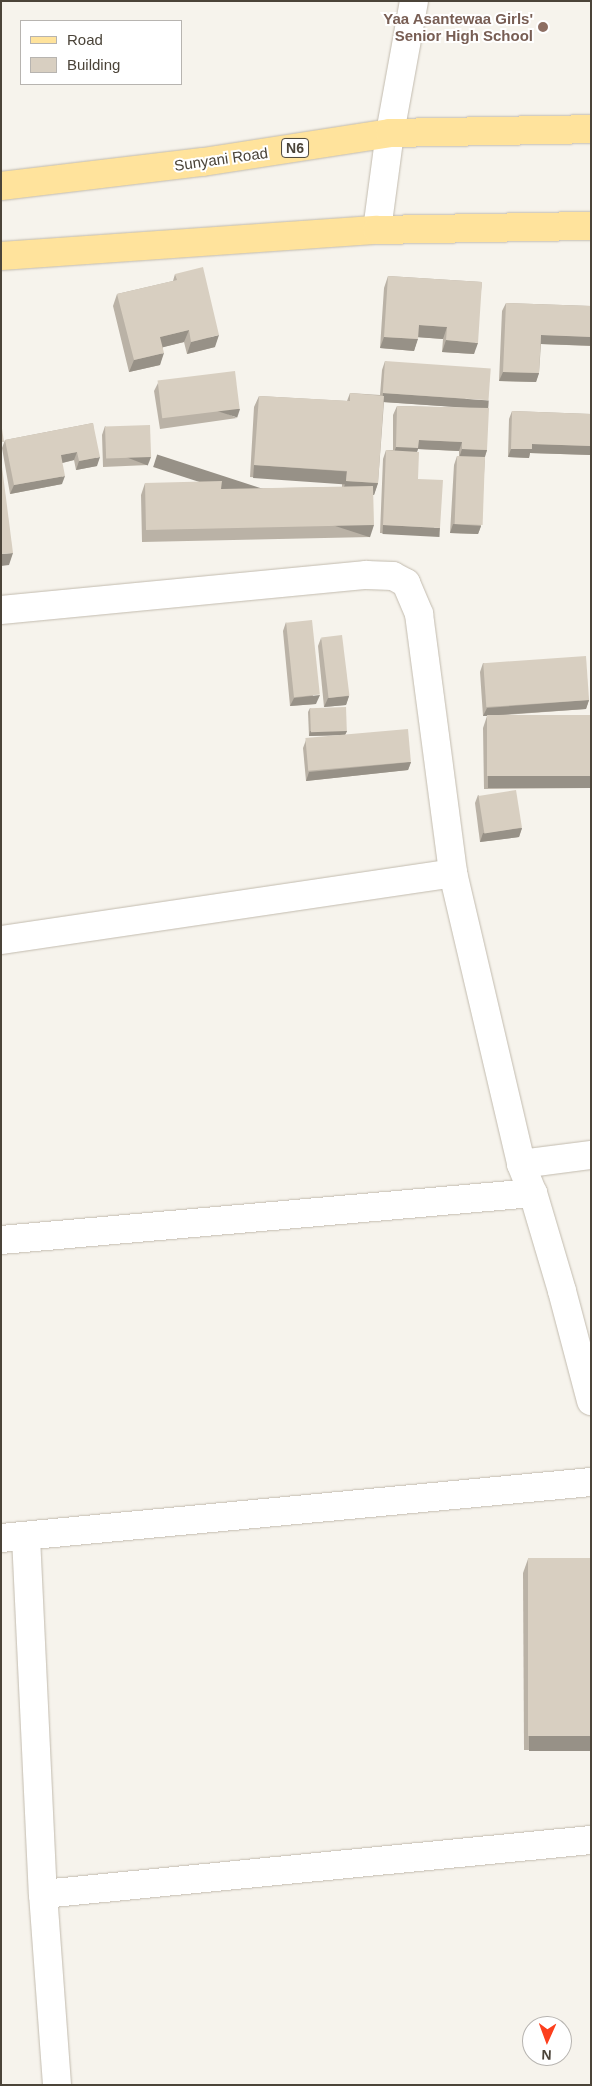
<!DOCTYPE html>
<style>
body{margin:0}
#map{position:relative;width:592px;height:2086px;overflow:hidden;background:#f6f3ec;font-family:Arial,sans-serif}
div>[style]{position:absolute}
.roads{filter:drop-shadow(0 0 1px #c2bbae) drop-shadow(0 0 1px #c2bbae)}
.street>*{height:28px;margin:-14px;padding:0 14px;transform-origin:14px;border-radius:14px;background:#fff}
.primary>*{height:28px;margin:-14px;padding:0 14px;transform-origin:14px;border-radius:14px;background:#ffe39c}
.wall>*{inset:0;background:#bab2a6}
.shaded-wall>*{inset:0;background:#979187;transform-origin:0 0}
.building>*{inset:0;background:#d8cfc1;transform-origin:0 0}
.dots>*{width:14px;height:14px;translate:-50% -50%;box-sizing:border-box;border:2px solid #fff;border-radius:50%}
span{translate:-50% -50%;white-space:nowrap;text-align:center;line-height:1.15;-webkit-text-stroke:4px #fff;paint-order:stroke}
.shield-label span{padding:1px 4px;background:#fff;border:1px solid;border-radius:4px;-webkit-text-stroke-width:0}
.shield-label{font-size:14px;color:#4b4439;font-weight:700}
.education-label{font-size:15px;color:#785e54;font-weight:700}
.right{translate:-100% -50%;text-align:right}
.street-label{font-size:15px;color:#4b4439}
.frame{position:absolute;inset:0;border:2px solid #4b4439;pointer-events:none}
.legend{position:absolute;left:20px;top:20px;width:162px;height:65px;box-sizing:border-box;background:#fff;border:1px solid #b7b4b0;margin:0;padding:6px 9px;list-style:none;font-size:15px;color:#4b4439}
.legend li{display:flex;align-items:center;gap:10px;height:25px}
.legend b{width:25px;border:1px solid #b7b4b0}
.north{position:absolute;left:522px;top:2016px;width:50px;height:50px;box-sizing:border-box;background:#fff;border:1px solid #b7b4b0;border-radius:50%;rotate:182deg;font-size:14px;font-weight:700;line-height:20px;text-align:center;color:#4b4439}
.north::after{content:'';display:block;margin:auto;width:18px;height:22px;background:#fc3f1d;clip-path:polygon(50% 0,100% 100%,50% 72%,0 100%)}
</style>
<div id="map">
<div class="roads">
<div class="street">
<i style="left:377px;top:230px;width:98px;rotate:-82.4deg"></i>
<i style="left:390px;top:133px;width:134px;rotate:-79.7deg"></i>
<i style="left:1px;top:610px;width:367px;rotate:-5.5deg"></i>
<i style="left:366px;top:575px;width:27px;rotate:2deg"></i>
<i style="left:393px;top:576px;width:15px;rotate:28deg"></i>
<i style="left:406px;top:583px;width:34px;rotate:67deg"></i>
<i style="left:419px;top:614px;width:261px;rotate:82.5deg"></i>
<i style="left:453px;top:873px;width:299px;rotate:76.8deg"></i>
<i style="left:521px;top:1164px;width:31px;rotate:68deg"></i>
<i style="left:533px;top:1193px;width:102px;rotate:73.5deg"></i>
<i style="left:562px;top:1291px;width:114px;rotate:75.2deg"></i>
<i style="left:1px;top:940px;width:457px;rotate:-8.4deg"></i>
<i style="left:521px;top:1164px;width:71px;rotate:-7.3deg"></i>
<i style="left:1px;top:1240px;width:534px;rotate:-5.05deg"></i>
<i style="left:26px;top:1537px;width:357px;rotate:87.3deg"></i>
<i style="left:43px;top:1894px;width:192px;rotate:85.8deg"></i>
<i style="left:1px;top:1538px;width:593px;rotate:-5.42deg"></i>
<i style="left:43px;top:1894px;width:551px;rotate:-5.63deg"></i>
</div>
<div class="primary">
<i style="left:1px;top:186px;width:203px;rotate:-6.8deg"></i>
<i style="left:203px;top:162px;width:189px;rotate:-8.8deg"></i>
<i style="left:390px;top:133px;width:201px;rotate:-1.1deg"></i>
<i style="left:1px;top:256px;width:377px;rotate:-4deg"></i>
<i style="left:377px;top:230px;width:214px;rotate:-1.1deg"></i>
</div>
</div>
<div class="wall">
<i style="clip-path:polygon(175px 274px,215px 347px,187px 354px,184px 342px,163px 347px,160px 365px,129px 372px,113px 306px,117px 294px,173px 281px)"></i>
<i style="clip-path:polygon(388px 276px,482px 282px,474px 354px,442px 352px,443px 339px,418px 337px,414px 351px,380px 348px,384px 288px)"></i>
<i style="clip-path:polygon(506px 303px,591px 306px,591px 346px,541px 344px,539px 373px,536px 382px,499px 381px,502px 311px)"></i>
<i style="clip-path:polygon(385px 361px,486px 408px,487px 450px,485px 457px,481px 526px,478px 534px,450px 533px,454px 465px,457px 456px,459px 456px,459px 451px,418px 449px,417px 452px,418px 479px,437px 536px,380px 533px,383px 459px,386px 450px,393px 450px,393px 415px,397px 406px,471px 408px,384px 402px,378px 483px,374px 495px,373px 495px,370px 537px,142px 542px,141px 495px,145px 483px,221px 489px,342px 487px,342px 483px,250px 477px,254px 407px,259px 396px,347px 401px,350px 393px,380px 395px,382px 370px)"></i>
<i style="clip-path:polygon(158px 383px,237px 418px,160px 429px,154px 391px)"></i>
<i style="clip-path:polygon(512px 411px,591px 414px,591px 455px,530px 453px,529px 458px,508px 457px,509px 419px)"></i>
<i style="clip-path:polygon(93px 423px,97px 466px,76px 470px,74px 460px,62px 463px,62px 484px,10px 494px,2px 448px,5px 440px)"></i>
<i style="clip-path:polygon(105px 426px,148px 465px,103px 467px,102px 435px)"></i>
<i style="clip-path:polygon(286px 622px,316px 704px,290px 706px,283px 631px)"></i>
<i style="clip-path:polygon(321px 638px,349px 696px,346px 705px,324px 707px,318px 646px)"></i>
<i style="clip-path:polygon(483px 663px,589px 700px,586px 709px,490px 716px,591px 715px,591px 788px,484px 789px,483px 728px,487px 716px,483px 716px,480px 672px)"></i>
<i style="clip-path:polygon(310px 708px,347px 731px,345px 735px,309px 736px,308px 712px)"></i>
<i style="clip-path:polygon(306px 740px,411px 762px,408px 770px,306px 781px,303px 748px)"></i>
<i style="clip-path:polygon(478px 795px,522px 828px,519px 837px,480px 842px,475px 803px)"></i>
<i style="clip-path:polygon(528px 1559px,591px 1750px,524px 1750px,523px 1573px)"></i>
</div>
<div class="shaded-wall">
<i style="clip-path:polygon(419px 325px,447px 327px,443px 339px,415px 337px)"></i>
<i style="clip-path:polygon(189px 330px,184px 342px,156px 349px,160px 337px)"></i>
<i style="clip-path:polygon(219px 335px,215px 347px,187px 354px,191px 342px)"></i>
<i style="left:541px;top:335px;width:50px;height:9px;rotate:2deg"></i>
<i style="clip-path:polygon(384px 337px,418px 339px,414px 351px,380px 348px)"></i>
<i style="clip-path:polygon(446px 340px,478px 343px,474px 354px,442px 352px)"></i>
<i style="clip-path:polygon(164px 353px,160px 365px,129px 372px,134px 360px)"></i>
<i style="clip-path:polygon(503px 372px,539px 373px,536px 382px,499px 381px)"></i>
<i style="left:383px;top:393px;width:106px;height:9px;rotate:4deg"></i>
<i style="left:240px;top:409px;width:9px;height:78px;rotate:108deg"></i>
<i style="clip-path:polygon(419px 440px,462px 442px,459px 451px,418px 449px,415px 457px,393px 456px,396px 447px)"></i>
<i style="clip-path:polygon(532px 444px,591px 446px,591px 455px,530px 453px,529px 458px,508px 457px,511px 449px)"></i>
<i style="clip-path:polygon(462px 449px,487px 450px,484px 459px,459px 458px)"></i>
<i style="clip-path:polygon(77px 452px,74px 460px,58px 464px,61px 455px)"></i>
<i style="clip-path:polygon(100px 457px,97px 466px,76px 470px,79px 461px)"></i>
<i style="left:151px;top:457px;width:9px;height:45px;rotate:111deg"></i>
<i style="left:254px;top:465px;width:93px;height:13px;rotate:4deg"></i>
<i style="clip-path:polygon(65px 476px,62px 484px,10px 494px,14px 485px)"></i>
<i style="clip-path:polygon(346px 481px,378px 483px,374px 495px,342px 493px)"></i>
<i style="clip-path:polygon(453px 524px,481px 526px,478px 534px,450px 533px)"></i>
<i style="left:374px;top:525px;width:13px;height:228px;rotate:108deg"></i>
<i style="left:383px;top:525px;width:57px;height:9px;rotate:3deg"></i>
<i style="clip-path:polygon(13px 553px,9px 565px,1px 566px,1px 554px)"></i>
<i style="clip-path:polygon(320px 695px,316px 704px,290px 706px,294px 698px)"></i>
<i style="clip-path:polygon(349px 696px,346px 705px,324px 707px,328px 698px)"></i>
<i style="clip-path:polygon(589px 700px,586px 709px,483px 716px,487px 708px)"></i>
<i style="clip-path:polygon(310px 731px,347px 731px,345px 735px,309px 736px)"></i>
<i style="clip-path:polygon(411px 762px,408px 770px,306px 781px,309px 772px)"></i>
<i style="left:591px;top:776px;width:12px;height:103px;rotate:90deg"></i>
<i style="clip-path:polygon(522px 828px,519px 837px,480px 842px,483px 833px)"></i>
<i style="left:529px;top:1736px;width:62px;height:15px"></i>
</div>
<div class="building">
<i style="clip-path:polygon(203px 267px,219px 335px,191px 342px,189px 330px,160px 337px,164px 353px,134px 360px,117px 294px,177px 280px,175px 274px)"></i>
<i style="clip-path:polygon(388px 276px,482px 282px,478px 343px,446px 340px,447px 327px,419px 325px,418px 339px,384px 337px)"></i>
<i style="clip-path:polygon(506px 303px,591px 306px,591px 337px,541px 335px,539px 373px,503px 372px)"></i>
<i style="left:385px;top:361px;width:106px;height:32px;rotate:4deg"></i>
<i style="left:235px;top:371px;width:38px;height:78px;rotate:83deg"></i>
<i style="clip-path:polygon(350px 393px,384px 396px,378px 483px,346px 481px,347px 471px,254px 465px,259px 396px,350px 401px)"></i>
<i style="clip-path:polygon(397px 406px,489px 408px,487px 450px,462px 449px,462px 442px,419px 440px,418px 448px,396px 447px)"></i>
<i style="clip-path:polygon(512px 411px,591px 414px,591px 446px,532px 444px,532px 449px,511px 449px)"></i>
<i style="clip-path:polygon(1px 422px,4px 442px,1px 442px)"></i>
<i style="clip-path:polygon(93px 423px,100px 457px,79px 461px,77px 452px,61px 455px,65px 476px,14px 485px,5px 440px)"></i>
<i style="left:150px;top:425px;width:32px;height:45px;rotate:88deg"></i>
<i style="clip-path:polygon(386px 450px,419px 452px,418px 479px,443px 480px,440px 528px,383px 525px)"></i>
<i style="left:457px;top:456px;width:28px;height:68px;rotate:2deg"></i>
<i style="clip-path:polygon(1px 459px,13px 553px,1px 554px)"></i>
<i style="clip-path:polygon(222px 481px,221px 489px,373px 486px,374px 525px,146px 530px,145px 483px)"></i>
<i style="left:312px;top:620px;width:75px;height:26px;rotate:84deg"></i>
<i style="left:342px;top:635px;width:61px;height:21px;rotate:83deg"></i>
<i style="left:586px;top:656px;width:44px;height:103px;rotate:86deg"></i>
<i style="left:346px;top:707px;width:24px;height:36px;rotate:88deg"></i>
<i style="left:591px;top:715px;width:61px;height:104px;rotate:90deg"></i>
<i style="left:408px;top:729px;width:33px;height:103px;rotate:85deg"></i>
<i style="left:516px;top:790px;width:38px;height:38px;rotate:81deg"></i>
<i style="left:591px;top:1558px;width:178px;height:63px;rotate:90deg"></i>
</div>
<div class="dots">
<i style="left:543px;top:27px;background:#8d6e63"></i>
</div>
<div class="shield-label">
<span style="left:295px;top:148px">N6</span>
</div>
<div class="education-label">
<span class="right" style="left:533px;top:27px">Yaa Asantewaa Girls'<br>Senior High School</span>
</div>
<div class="street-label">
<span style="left:221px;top:159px;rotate:-8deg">Sunyani Road</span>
</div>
<div class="frame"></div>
<ul class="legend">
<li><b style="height:6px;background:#ffe39c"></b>Road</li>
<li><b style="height:14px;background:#d8cfc1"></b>Building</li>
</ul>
<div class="north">N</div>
</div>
